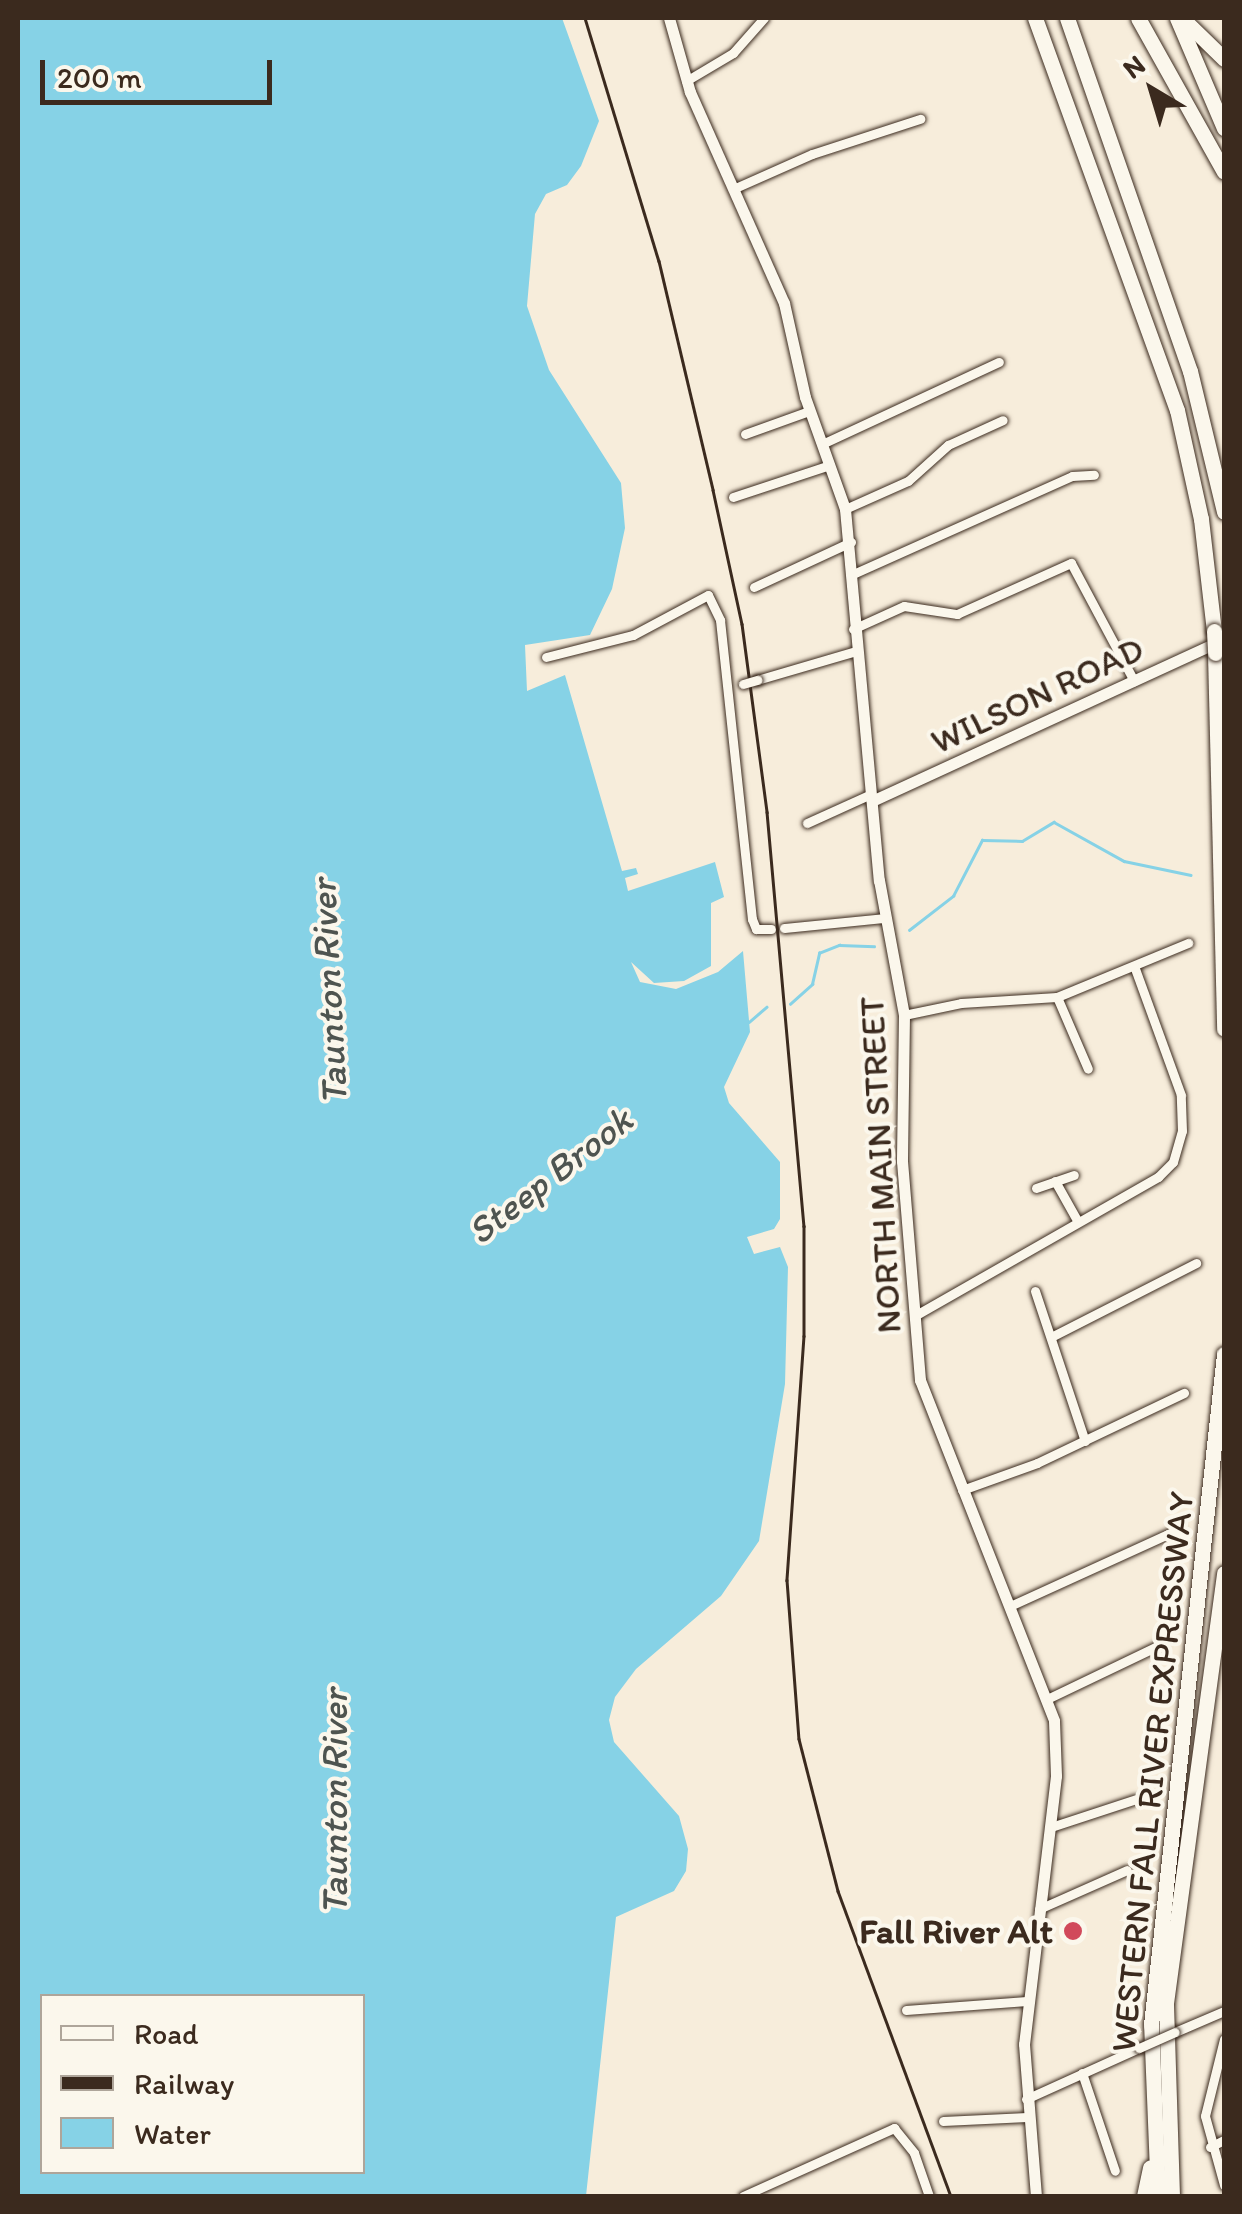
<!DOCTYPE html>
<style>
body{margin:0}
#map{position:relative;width:1242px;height:2214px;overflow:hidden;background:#f7eddb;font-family:Itim,sans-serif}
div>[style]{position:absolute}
.water>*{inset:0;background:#86d2e6}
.stream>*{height:2.5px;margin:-1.25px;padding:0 1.25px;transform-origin:1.25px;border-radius:1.25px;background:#86d2e6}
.roads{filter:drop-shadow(0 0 2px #3b2a1e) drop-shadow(0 0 2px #3b2a1e)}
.street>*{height:9px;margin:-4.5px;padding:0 4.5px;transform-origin:4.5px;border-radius:4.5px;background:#fbf7ec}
.secondary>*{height:11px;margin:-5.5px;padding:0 5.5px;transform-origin:5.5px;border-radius:5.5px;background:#fbf7ec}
.highway>*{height:15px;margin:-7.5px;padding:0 7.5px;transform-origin:7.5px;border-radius:7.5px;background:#fbf7ec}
.rail>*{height:2.5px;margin:-1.25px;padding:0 1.25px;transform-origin:1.25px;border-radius:1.25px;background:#3b2a1e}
.bridges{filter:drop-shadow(0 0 2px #3b2a1e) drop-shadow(0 0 2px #3b2a1e)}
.street-bridge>*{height:9px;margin:-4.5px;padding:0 4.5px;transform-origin:4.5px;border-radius:4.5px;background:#fbf7ec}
.highway-bridge>*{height:15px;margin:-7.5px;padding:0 7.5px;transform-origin:7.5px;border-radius:7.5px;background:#fbf7ec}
.dots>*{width:28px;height:28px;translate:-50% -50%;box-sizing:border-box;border:5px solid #fbf7ec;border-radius:50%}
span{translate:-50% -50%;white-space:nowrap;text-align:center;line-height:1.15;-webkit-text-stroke:8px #fbf7ec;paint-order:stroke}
.street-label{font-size:35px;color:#3b2a1e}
.poi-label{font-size:35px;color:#3b2a1e;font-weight:700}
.right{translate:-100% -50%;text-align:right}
.water-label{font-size:38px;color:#4e5450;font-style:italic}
.frame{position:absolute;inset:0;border:20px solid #3b2a1e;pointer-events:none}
.legend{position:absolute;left:40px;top:1994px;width:325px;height:180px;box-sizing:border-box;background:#fbf7ec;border:2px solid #aea59a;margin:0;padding:12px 18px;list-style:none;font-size:30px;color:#3b2a1e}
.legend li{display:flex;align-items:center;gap:20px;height:50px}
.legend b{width:50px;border:2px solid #aea59a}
.north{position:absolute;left:1102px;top:40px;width:100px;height:100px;-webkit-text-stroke:8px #fbf7ec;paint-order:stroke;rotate:322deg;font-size:28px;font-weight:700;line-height:40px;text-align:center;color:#3b2a1e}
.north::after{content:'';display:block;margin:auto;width:35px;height:45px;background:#3b2a1e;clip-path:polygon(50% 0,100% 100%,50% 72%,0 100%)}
.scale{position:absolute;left:40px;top:60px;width:232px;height:45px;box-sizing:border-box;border:5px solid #3b2a1e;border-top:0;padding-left:12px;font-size:30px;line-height:35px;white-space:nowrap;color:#3b2a1e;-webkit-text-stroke:8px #fbf7ec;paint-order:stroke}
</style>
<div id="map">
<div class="water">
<i style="clip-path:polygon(evenodd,18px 18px,562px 18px,599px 121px,581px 166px,567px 185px,546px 194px,535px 214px,527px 306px,549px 370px,621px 483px,625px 528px,612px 589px,590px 635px,525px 645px,527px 691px,565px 675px,622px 871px,636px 868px,638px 874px,625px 878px,628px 891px,715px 862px,724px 897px,711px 903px,711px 966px,684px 981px,654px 983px,631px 962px,640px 982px,676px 989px,718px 972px,743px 951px,750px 1032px,724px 1087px,729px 1103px,780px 1162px,780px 1219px,774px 1229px,747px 1237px,754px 1254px,780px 1247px,788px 1267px,785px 1384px,759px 1541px,721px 1596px,636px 1669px,615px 1697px,609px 1720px,614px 1742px,679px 1816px,688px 1849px,686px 1871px,674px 1891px,616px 1917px,586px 2196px,18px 2196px,18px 18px,42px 1996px,362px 1996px,362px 2172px,42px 2172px,42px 1996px)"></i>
</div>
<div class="stream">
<i style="left:909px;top:930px;width:56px;rotate:-37.7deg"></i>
<i style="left:953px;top:896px;width:63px;rotate:-62.6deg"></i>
<i style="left:982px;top:840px;width:40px;rotate:1.4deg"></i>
<i style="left:1022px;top:841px;width:37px;rotate:-31deg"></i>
<i style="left:1054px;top:822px;width:80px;rotate:29.1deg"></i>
<i style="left:1124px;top:861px;width:68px;rotate:11.8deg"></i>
<i style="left:790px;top:1004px;width:30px;rotate:-42deg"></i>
<i style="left:812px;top:984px;width:32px;rotate:-77deg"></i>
<i style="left:819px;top:953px;width:22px;rotate:-22deg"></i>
<i style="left:839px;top:945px;width:35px;rotate:2deg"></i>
<i style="left:749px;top:1022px;width:23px;rotate:-41deg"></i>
</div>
<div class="roads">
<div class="street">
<i style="left:686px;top:81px;width:55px;rotate:-30.8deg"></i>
<i style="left:733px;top:53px;width:47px;rotate:-48.5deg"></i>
<i style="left:733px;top:189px;width:86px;rotate:-23.9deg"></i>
<i style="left:812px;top:154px;width:114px;rotate:-18deg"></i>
<i style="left:745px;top:434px;width:68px;rotate:-19.8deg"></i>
<i style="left:822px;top:444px;width:195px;rotate:-24.9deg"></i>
<i style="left:733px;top:497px;width:102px;rotate:-18.3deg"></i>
<i style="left:845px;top:509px;width:69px;rotate:-24deg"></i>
<i style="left:908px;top:481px;width:54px;rotate:-42deg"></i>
<i style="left:948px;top:445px;width:60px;rotate:-24.4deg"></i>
<i style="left:853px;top:574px;width:240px;rotate:-24.1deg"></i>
<i style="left:1072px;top:476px;width:22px;rotate:-3deg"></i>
<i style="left:754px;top:587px;width:107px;rotate:-24.9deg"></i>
<i style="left:853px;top:629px;width:56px;rotate:-24.3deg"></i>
<i style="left:904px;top:606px;width:54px;rotate:8.6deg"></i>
<i style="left:957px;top:614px;width:125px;rotate:-24.1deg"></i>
<i style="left:1071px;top:563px;width:134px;rotate:61.9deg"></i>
<i style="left:546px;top:657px;width:90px;rotate:-14.2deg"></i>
<i style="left:633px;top:635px;width:85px;rotate:-28.1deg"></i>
<i style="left:708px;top:595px;width:28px;rotate:64deg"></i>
<i style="left:720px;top:620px;width:301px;rotate:83.9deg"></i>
<i style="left:752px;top:919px;width:11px;rotate:68deg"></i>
<i style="left:756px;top:929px;width:15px"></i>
<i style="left:757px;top:680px;width:100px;rotate:-16.3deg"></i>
<i style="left:807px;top:823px;width:70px;rotate:-24.4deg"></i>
<i style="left:784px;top:928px;width:100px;rotate:-5.7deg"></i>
<i style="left:1057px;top:997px;width:78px;rotate:66.7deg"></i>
<i style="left:904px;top:1015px;width:58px;rotate:-11.9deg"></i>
<i style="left:961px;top:1003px;width:96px;rotate:-3.6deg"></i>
<i style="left:1057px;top:997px;width:142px;rotate:-22.4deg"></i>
<i style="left:1055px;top:1181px;width:47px;rotate:60.7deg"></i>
<i style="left:1036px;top:1188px;width:40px;rotate:-18.9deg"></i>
<i style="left:1035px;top:1291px;width:158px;rotate:71.6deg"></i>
<i style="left:916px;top:1315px;width:279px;rotate:-29.7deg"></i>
<i style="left:1158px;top:1177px;width:21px;rotate:-45deg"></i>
<i style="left:1173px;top:1162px;width:32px;rotate:-74deg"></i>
<i style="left:1182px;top:1131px;width:36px;rotate:-92deg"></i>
<i style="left:1181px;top:1095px;width:137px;rotate:-110deg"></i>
<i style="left:1051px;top:1337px;width:163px;rotate:-27deg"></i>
<i style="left:962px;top:1490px;width:80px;rotate:-19.8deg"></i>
<i style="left:1037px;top:1463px;width:163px;rotate:-25.5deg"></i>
<i style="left:1010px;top:1606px;width:186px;rotate:-24.5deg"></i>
<i style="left:1047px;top:1699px;width:127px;rotate:-25.6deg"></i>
<i style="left:1051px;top:1827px;width:89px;rotate:-18.2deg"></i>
<i style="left:1039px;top:1909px;width:96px;rotate:-23.9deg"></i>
<i style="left:906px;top:2010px;width:121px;rotate:-4.3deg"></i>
<i style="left:1175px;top:2032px;width:53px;rotate:-23.2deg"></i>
<i style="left:1224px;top:2039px;width:79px;rotate:103.9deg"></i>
<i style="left:1205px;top:2116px;width:72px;rotate:74.6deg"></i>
<i style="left:1082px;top:2073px;width:103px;rotate:71.4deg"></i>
<i style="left:1026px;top:2099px;width:124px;rotate:-24.3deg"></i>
<i style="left:943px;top:2121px;width:84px;rotate:-2.7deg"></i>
<i style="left:1210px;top:2147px;width:16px;rotate:-27deg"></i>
<i style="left:743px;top:2196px;width:166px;rotate:-24.2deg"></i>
<i style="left:894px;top:2128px;width:32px;rotate:51deg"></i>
<i style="left:914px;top:2153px;width:46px;rotate:70.8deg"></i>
</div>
<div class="secondary">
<i style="left:669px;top:18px;width:77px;rotate:74.2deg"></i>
<i style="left:690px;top:92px;width:231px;rotate:66deg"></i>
<i style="left:784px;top:303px;width:96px;rotate:77.4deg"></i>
<i style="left:805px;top:397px;width:119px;rotate:70.3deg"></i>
<i style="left:845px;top:509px;width:373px;rotate:84.8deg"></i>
<i style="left:879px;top:880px;width:137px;rotate:79.5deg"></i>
<i style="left:904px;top:1015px;width:146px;rotate:90.8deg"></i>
<i style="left:902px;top:1161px;width:220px;rotate:85.3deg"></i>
<i style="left:920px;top:1380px;width:366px;rotate:68.5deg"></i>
<i style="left:1054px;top:1721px;width:55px;rotate:87.9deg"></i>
<i style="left:1056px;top:1776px;width:270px;rotate:96.8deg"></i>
<i style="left:1024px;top:2044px;width:152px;rotate:85.5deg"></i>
<i style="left:872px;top:801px;width:387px;rotate:-24.7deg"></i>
</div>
<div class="highway">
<i style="left:1035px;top:18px;width:417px;rotate:70.1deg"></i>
<i style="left:1177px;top:410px;width:112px;rotate:77.6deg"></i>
<i style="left:1201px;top:519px;width:113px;rotate:83.4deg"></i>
<i style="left:1067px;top:18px;width:374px;rotate:70.8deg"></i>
<i style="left:1190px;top:371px;width:145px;rotate:76.4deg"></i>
<i style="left:1138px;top:18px;width:176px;rotate:60.8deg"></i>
<i style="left:1177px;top:18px;width:120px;rotate:66.9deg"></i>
<i style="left:1182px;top:18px;width:59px;rotate:44.3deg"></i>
<i style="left:1215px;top:653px;width:376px;rotate:88.6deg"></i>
<i style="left:1144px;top:2196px;width:29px;rotate:-78deg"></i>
<i style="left:1158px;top:2196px;width:171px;rotate:-92.3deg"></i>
<i style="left:1151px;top:2025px;width:675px;rotate:-83.79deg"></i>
<i style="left:1172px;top:2196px;width:193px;rotate:-91.8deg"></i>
<i style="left:1166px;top:2003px;width:434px;rotate:-82.3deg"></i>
</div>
</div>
<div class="rail">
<i style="left:585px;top:18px;width:254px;rotate:73.1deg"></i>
<i style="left:659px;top:261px;width:235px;rotate:76.7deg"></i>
<i style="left:713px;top:490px;width:137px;rotate:77.8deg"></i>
<i style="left:742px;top:624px;width:190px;rotate:82.4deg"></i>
<i style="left:767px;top:812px;width:416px;rotate:84.9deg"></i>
<i style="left:804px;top:1226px;width:110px;rotate:90deg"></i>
<i style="left:804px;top:1336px;width:245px;rotate:94deg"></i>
<i style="left:787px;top:1580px;width:159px;rotate:85.7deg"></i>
<i style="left:799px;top:1739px;width:157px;rotate:75.6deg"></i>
<i style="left:838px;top:1891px;width:325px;rotate:69.7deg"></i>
</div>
<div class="bridges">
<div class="street-bridge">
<i style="left:743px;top:684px;width:15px;rotate:-16deg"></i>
<i style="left:1139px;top:2048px;width:39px;rotate:-24deg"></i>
</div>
<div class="highway-bridge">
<i style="left:1214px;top:631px;width:22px;rotate:87deg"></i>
</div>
</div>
<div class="dots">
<i style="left:1073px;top:1931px;background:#d1495b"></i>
</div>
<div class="street-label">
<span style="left:1037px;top:695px;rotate:-25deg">WILSON ROAD</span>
<span style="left:880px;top:1165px;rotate:-93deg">NORTH MAIN STREET</span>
<span style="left:1152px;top:1772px;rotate:-84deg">WESTERN FALL RIVER EXPRESSWAY</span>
</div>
<div class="poi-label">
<span class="right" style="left:1053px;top:1931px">Fall River Alt</span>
</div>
<div class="water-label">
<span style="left:329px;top:992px;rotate:-93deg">Taunton River</span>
<span style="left:550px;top:1176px;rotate:-38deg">Steep Brook</span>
<span style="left:335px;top:1802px;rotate:-90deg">Taunton River</span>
</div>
<div class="frame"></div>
<ul class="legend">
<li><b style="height:12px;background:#fbf7ec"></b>Road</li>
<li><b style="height:12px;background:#3b2a1e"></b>Railway</li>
<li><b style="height:28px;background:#86d2e6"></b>Water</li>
</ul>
<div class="north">N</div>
<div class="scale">200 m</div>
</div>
